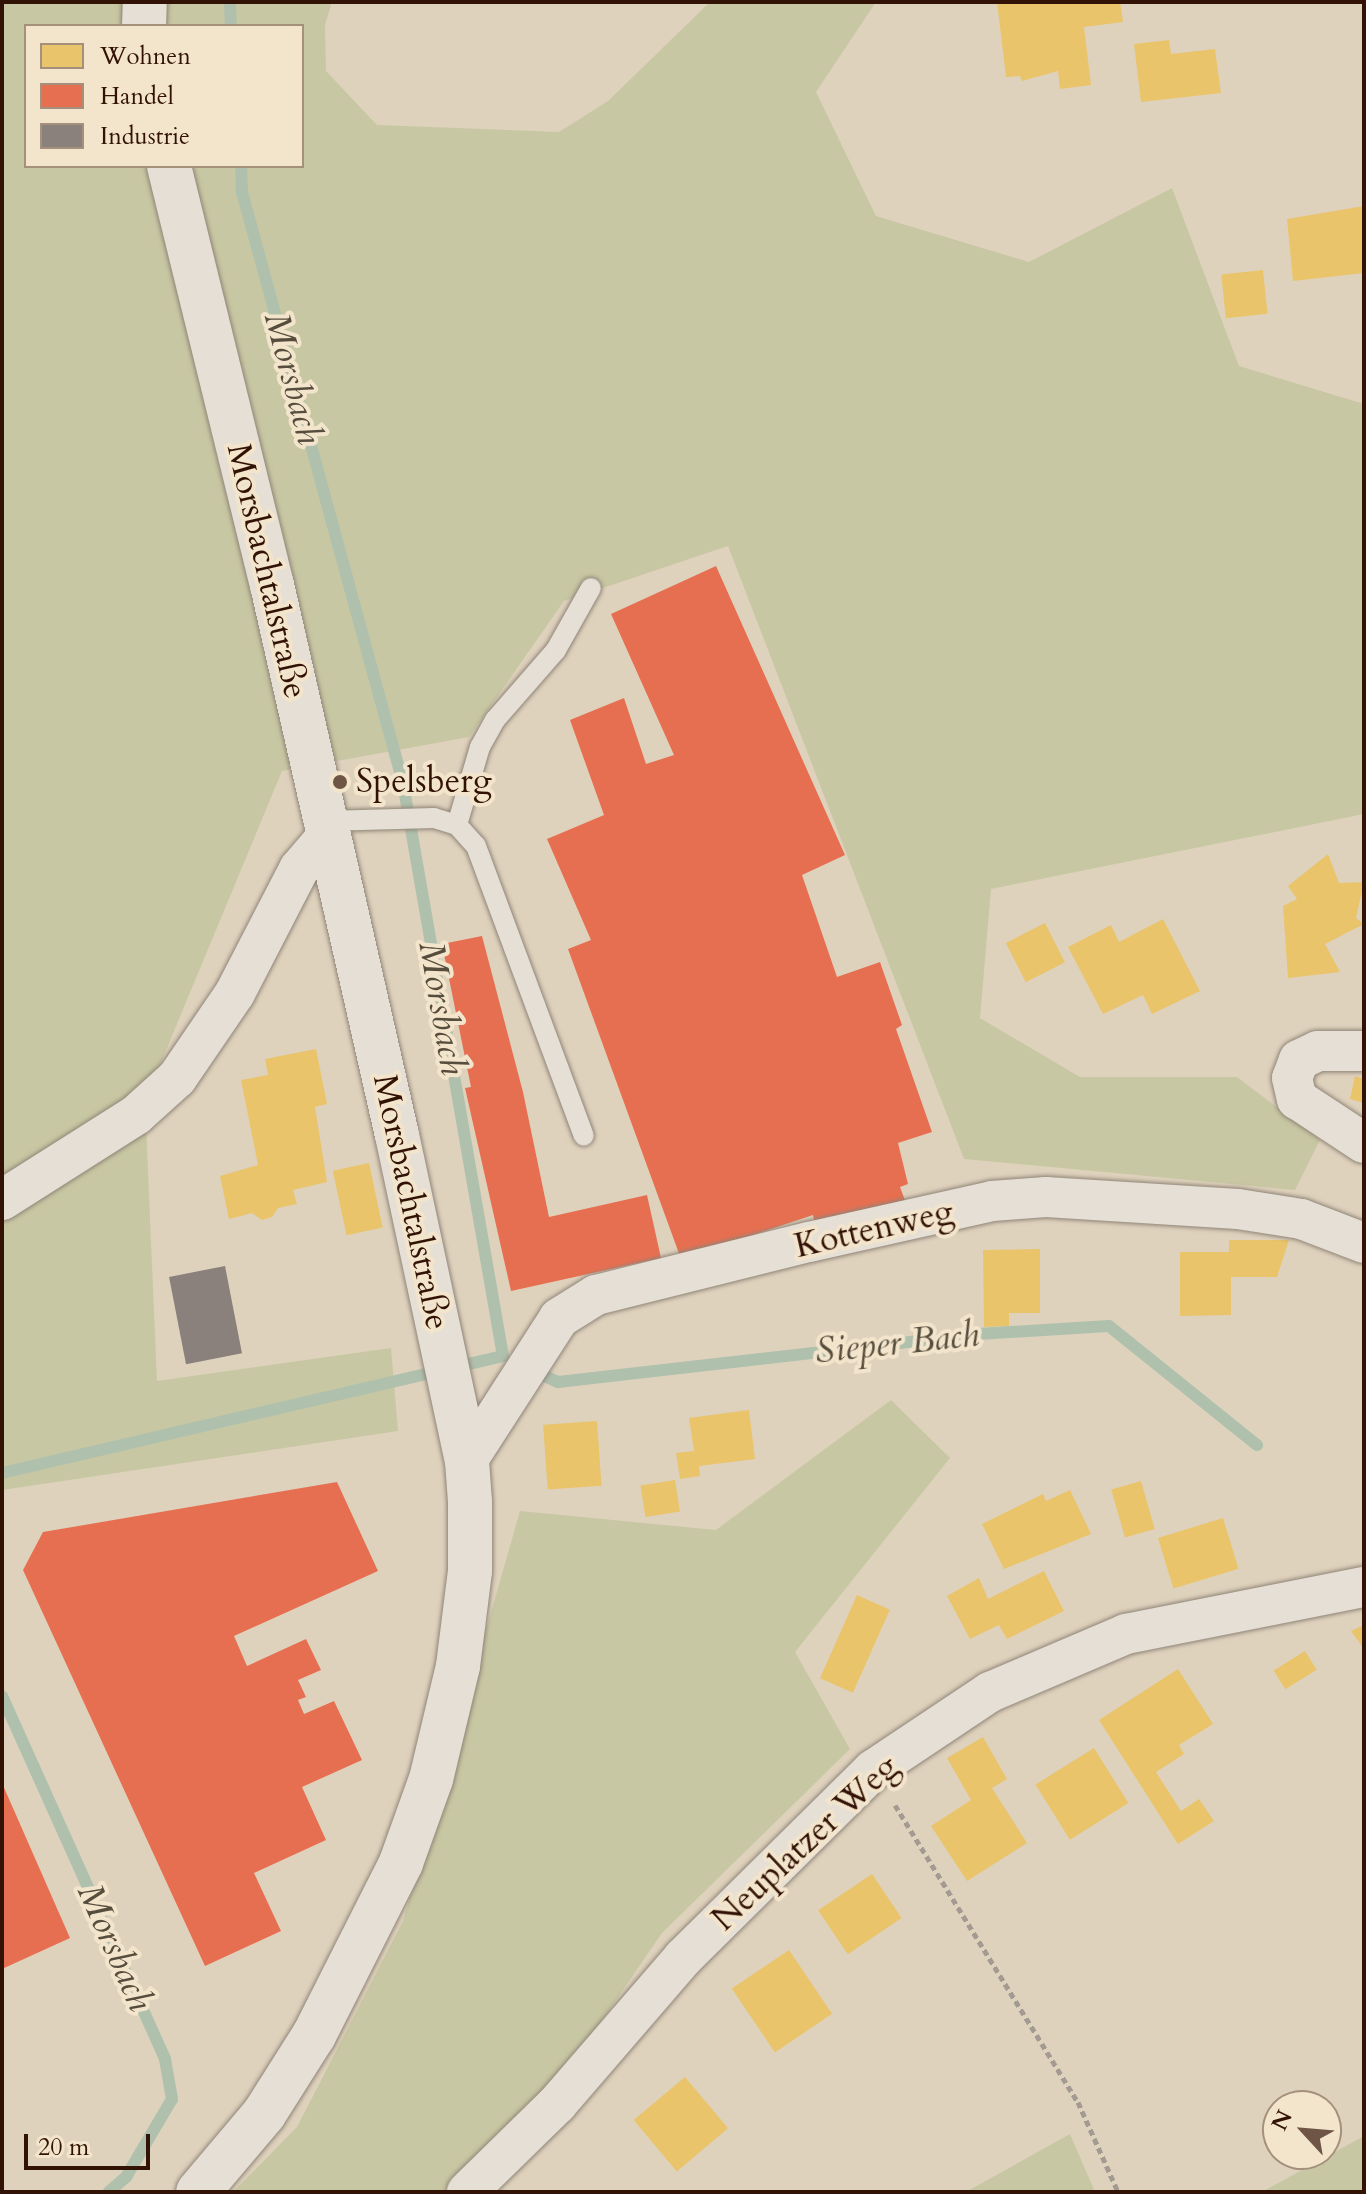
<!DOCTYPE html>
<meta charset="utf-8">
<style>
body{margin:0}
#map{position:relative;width:1366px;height:2194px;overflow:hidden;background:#dfd2bd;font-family:Cardo,serif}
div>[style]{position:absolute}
.green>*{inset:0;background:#c8c7a3}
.homes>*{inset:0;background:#e9c46a;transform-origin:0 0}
.shops>*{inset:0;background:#e76f51}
.industry>*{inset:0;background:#8a817c;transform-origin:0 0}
.stream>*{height:12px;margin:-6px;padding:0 6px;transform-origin:6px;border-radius:6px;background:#afc1ad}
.path>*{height:5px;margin-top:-2.5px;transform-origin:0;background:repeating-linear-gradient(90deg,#a39a91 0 6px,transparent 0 10px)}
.roads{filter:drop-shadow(0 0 2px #908578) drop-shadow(0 0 2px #908578)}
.lane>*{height:20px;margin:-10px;padding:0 10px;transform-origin:10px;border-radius:10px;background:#e5dfd5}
.street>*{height:40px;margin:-20px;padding:0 20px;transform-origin:20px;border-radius:20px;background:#e5dfd5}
.secondary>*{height:44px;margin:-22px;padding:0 22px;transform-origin:22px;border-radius:22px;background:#e5dfd5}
.dots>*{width:22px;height:22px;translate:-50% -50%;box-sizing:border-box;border:4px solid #f3e4cc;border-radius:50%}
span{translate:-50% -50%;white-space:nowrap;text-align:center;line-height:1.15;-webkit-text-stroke:8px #f3e4cc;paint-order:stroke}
.street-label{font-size:34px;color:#311204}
.poi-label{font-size:34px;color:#311204}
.left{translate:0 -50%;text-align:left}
.water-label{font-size:36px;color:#564d3d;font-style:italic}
.frame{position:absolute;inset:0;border:4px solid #311204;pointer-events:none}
.legend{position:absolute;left:24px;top:24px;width:280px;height:144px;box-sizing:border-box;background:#f3e4cc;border:2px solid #a5907c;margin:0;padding:10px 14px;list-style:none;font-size:24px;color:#311204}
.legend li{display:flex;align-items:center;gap:16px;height:40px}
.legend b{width:40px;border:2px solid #a5907c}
.north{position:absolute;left:1262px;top:2090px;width:80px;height:80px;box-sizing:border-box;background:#f3e4cc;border:2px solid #a5907c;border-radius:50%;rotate:296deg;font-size:22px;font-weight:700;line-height:32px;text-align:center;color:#311204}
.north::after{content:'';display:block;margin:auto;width:28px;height:36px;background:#6e5545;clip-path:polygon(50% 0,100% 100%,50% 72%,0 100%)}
.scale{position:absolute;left:24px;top:2134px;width:126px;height:36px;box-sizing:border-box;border:4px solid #311204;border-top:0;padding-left:10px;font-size:24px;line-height:28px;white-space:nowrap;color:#311204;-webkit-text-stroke:6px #f3e4cc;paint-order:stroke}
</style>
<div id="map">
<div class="green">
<i style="clip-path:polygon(evenodd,2px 2px,332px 2px,325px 25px,326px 71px,377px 125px,559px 132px,608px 101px,710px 2px,876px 2px,816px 92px,876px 216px,1029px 262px,1172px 188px,1239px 366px,1364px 404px,1364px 814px,991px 889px,980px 1018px,1080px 1077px,1237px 1077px,1320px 1140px,1295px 1190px,964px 1159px,728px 546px,564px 601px,469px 737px,282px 771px,145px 1101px,157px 1381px,391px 1348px,398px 1431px,2px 1490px,2px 2px,26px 26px,302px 26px,302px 166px,26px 166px,26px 26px)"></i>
<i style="clip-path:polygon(891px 1400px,950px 1458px,795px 1652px,850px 1749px,662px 1933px,555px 2089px,452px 2192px,233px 2192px,297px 2127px,403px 1921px,520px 1511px,716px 1530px)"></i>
<i style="clip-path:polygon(1070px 2134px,1095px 2192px,966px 2192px)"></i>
<i style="clip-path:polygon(1364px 2136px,1364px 2192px,1262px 2192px)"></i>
</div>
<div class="homes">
<i style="clip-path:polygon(997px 2px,1120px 2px,1123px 22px,1084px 27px,1091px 85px,1060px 89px,1058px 71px,1022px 81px,1020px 76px,1006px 77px)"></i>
<i style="clip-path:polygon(1169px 40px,1171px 54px,1215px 49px,1221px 93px,1141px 102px,1134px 44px)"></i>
<i style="clip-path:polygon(1364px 206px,1364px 273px,1293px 281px,1287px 219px)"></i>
<i style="left:1263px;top:270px;width:44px;height:42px;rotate:84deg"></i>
<i style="clip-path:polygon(1328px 854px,1339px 883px,1364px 882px,1356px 918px,1364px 924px,1325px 944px,1340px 972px,1288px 978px,1283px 906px,1297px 899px,1288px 886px)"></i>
<i style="clip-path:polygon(1163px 919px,1200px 991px,1152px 1014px,1143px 995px,1103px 1014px,1068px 947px,1111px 925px,1119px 942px)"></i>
<i style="left:1045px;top:923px;width:44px;height:44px;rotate:63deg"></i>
<i style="clip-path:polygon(316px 1049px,327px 1104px,315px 1107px,327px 1182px,293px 1190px,297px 1204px,278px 1208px,272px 1217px,262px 1220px,252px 1213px,229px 1219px,220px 1176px,258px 1165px,241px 1080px,268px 1075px,265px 1059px)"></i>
<i style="clip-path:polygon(1355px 1076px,1364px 1079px,1364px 1103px,1350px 1099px)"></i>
<i style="left:369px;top:1163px;width:66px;height:37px;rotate:78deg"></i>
<i style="clip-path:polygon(1229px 1240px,1289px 1240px,1277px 1277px,1231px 1277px,1231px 1315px,1180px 1316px,1180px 1252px,1229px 1252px)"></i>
<i style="clip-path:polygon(1040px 1249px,1040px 1313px,1009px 1313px,1009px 1326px,984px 1327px,983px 1250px)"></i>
<i style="clip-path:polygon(749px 1410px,755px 1459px,699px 1466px,700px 1476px,680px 1479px,676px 1453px,694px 1451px,689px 1418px)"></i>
<i style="left:597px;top:1421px;width:65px;height:54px;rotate:86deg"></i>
<i style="left:675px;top:1480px;width:32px;height:35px;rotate:81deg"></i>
<i style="left:1141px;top:1481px;width:50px;height:31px;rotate:74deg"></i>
<i style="clip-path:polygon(1070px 1490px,1091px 1534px,1004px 1569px,982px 1524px,1043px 1494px,1046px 1501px)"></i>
<i style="left:1223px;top:1518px;width:53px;height:68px;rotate:73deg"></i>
<i style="clip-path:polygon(1044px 1571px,1064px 1611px,1007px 1639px,999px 1625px,970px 1639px,947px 1596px,979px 1578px,988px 1599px)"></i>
<i style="left:857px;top:1595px;width:36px;height:91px;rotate:24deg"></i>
<i style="clip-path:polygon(1364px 1625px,1364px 1649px,1351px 1631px)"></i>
<i style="left:1305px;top:1651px;width:22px;height:37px;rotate:58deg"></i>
<i style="clip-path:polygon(1178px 1669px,1213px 1724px,1179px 1745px,1184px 1754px,1156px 1772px,1181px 1811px,1199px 1799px,1214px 1821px,1178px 1844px,1099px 1720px)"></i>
<i style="clip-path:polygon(983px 1737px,1007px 1779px,992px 1788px,1027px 1843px,967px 1881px,931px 1826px,971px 1800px,947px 1758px)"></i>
<i style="left:1094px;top:1748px;width:65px;height:69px;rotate:58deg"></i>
<i style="left:872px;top:1874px;width:53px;height:65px;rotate:56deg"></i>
<i style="left:789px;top:1950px;width:77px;height:69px;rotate:56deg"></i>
<i style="left:685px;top:2077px;width:67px;height:67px;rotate:50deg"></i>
</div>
<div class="shops">
<i style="clip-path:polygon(716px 566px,845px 855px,802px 875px,837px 977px,880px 962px,902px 1025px,896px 1029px,932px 1132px,898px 1143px,908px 1184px,900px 1187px,906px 1203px,815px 1224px,813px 1215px,681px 1259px,568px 949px,591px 940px,547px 839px,604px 815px,570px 720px,624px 698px,646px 764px,674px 755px,611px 614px)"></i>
<i style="clip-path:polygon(482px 936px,523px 1092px,549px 1217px,647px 1195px,661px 1258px,511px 1291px,465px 1088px,471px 1087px,442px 944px)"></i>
<i style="clip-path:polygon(337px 1482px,378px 1571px,234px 1636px,247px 1666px,306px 1639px,321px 1670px,298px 1680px,306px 1697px,298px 1700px,304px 1714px,334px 1701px,362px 1760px,302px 1787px,326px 1840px,254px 1873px,281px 1931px,205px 1966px,23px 1570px,43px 1532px)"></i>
<i style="clip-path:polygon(2px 1783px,70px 1938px,2px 1969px)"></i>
</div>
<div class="industry">
<i style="left:225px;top:1266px;width:89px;height:57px;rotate:79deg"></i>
</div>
<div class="stream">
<i style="left:230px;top:2px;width:24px;rotate:88deg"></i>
<i style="left:532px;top:1370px;width:29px;rotate:25deg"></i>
<i style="left:558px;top:1382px;width:423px;rotate:-6.5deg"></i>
<i style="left:978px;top:1334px;width:131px;rotate:-3.5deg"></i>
<i style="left:1109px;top:1326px;width:190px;rotate:38.8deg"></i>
<i style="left:2px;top:1473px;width:514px;rotate:-13.14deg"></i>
<i style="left:503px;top:1356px;width:582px;rotate:-99.9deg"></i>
<i style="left:403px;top:783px;width:613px;rotate:-105.24deg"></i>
<i style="left:242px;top:192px;width:26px;rotate:-92deg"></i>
<i style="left:2px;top:1696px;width:398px;rotate:65.8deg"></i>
<i style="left:165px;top:2059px;width:41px;rotate:80.1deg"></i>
<i style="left:172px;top:2099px;width:91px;rotate:120.5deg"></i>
<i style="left:126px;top:2177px;width:23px;rotate:139deg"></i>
</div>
<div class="path">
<i style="left:895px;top:1805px;width:349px;rotate:58.4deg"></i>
<i style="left:1078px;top:2102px;width:98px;rotate:66deg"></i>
</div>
<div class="roads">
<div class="lane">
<i style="left:325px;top:821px;width:109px;rotate:-1.6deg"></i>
<i style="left:434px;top:818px;width:24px;rotate:17deg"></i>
<i style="left:457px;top:825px;width:28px;rotate:48deg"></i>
<i style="left:476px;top:846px;width:309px;rotate:69.6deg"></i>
<i style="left:457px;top:825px;width:81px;rotate:-73.6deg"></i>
<i style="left:480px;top:747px;width:31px;rotate:-61deg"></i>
<i style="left:495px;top:720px;width:93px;rotate:-48.9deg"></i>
<i style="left:556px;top:650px;width:71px;rotate:-60.6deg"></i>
</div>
<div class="street">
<i style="left:1364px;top:1051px;width:46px;rotate:180deg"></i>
<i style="left:1318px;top:1051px;width:21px;rotate:155deg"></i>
<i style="left:1299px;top:1060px;width:19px;rotate:111deg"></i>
<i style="left:1292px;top:1078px;width:22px;rotate:77deg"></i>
<i style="left:1297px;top:1099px;width:80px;rotate:33.3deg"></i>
<i style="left:2px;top:1200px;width:159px;rotate:-32.4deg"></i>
<i style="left:136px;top:1115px;width:55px;rotate:-42.1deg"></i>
<i style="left:177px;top:1078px;width:103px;rotate:-55.7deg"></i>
<i style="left:235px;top:993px;width:140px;rotate:-62.7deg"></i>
<i style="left:299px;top:869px;width:46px;rotate:-49.4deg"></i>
<i style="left:467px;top:1461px;width:170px;rotate:-57.2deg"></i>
<i style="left:559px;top:1318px;width:44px;rotate:-31.9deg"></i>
<i style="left:596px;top:1295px;width:219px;rotate:-14deg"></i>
<i style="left:809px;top:1242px;width:188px;rotate:-12.6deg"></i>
<i style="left:992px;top:1201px;width:54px;rotate:-4.2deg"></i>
<i style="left:1046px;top:1197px;width:192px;rotate:3.6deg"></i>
<i style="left:1238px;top:1209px;width:64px;rotate:9deg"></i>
<i style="left:1301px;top:1219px;width:67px;rotate:20.9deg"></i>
<i style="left:467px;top:2192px;width:126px;rotate:-44.4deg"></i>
<i style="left:557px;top:2104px;width:193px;rotate:-49.2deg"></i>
<i style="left:683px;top:1958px;width:267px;rotate:-44.7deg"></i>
<i style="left:873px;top:1770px;width:141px;rotate:-33.7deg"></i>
<i style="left:990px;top:1692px;width:148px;rotate:-23.1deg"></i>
<i style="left:1126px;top:1634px;width:243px;rotate:-11.2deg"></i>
</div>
<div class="secondary">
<i style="left:144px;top:26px;width:24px;rotate:-88deg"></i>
<i style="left:169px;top:166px;width:431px;rotate:76.2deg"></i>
<i style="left:272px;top:585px;width:564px;rotate:77.2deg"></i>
<i style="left:397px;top:1135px;width:333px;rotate:77.9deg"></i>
<i style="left:467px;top:1461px;width:41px;rotate:85.8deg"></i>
<i style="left:470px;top:1502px;width:69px;rotate:90deg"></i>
<i style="left:470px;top:1571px;width:96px;rotate:97.2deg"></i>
<i style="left:458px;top:1666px;width:116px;rotate:103.4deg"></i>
<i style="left:431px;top:1779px;width:89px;rotate:109.7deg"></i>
<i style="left:401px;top:1863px;width:193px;rotate:116.8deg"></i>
<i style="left:314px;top:2035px;width:93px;rotate:122.3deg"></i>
<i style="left:264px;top:2114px;width:102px;rotate:130.2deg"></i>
</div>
</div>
<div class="dots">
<i style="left:340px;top:782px;background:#6e5545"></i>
</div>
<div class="street-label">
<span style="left:267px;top:571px;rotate:77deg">Morsbachtalstraße</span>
<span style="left:411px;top:1202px;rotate:78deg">Morsbachtalstraße</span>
<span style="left:874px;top:1229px;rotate:-13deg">Kottenweg</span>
<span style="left:805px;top:1843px;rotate:-43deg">Neuplatzer Weg</span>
</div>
<div class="poi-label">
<span class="left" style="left:356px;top:782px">Spelsberg</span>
</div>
<div class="water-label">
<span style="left:293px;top:378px;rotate:75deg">Morsbach</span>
<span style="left:442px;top:1008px;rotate:80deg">Morsbach</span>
<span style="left:897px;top:1343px;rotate:-6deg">Sieper Bach</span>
<span style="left:115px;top:1947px;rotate:66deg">Morsbach</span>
</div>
<div class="frame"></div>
<ul class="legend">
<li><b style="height:22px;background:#e9c46a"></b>Wohnen</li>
<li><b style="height:22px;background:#e76f51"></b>Handel</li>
<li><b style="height:22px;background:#8a817c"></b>Industrie</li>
</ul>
<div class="north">N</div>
<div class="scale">20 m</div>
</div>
